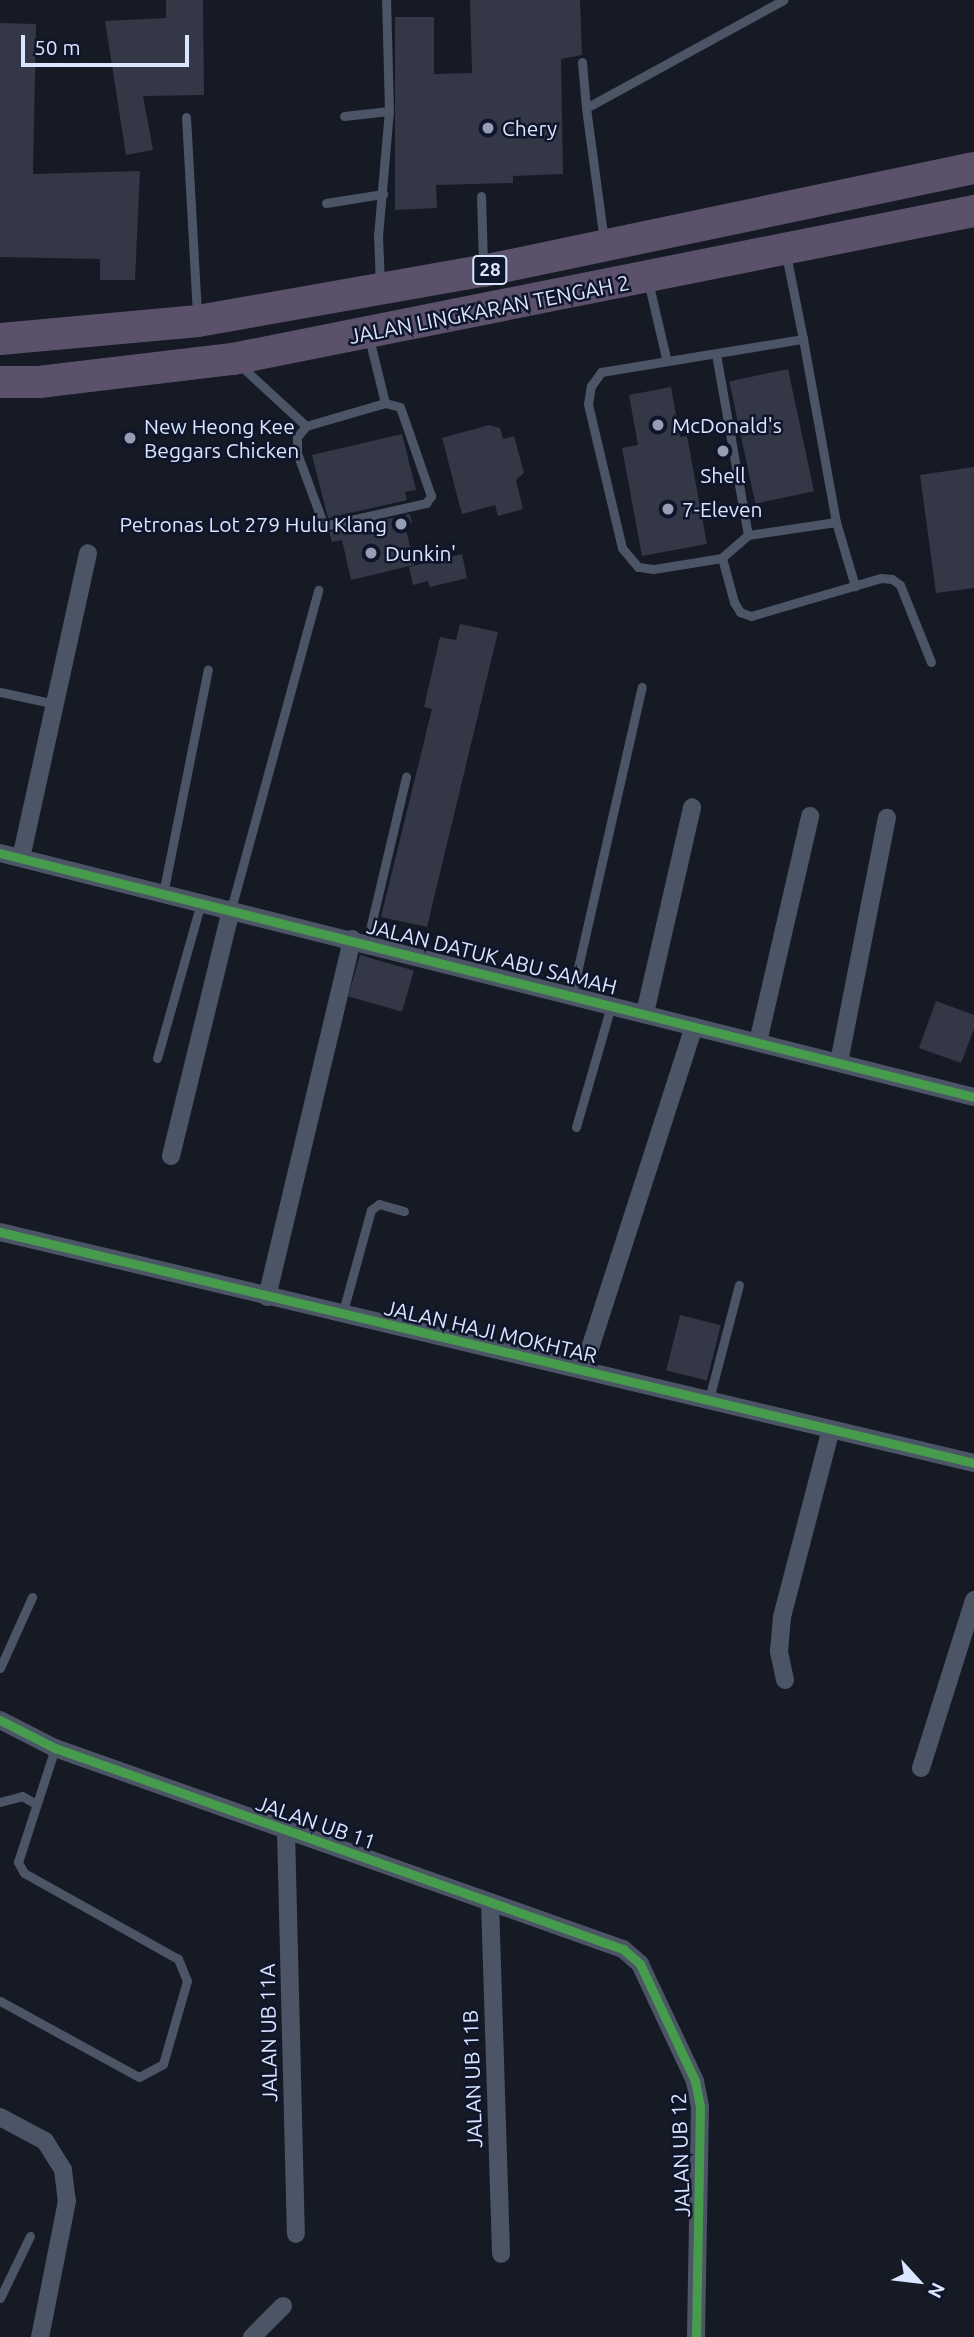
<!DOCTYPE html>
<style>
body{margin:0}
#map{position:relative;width:974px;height:2337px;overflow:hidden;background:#151a25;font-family:Ubuntu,sans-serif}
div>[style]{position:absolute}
.building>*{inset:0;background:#343846;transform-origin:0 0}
.lane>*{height:9px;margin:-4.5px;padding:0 4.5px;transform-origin:4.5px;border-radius:4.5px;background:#4b5566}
.street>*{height:18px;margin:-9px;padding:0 9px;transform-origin:9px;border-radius:9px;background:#4b5566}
.highway>*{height:32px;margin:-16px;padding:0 16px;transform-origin:16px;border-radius:16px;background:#5b516b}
.cycleway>*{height:9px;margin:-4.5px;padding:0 4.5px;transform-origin:4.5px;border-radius:4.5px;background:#469c4c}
.dots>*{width:19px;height:19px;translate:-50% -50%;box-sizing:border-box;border:4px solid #0f162b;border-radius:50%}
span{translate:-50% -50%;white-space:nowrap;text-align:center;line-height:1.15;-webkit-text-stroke:5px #0f162b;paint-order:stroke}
.shield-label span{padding:2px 5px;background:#0f162b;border:2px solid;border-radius:5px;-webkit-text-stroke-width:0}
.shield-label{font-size:19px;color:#dae5ff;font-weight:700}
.poi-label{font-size:21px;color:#dae5ff}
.left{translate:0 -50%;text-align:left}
.right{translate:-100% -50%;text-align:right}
.street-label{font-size:21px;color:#dae5ff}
.north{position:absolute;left:883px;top:2246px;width:70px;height:70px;-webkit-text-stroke:5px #0f162b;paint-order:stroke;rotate:117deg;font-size:19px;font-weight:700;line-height:28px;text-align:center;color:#dae5ff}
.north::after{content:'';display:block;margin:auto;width:24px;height:32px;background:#dae5ff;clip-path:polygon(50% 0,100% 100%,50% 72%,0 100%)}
.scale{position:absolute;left:21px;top:35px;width:168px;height:32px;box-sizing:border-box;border:4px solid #dae5ff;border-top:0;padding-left:9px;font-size:21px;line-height:24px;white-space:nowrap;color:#dae5ff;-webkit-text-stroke:5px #0f162b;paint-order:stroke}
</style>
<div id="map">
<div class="building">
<i style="clip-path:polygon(166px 0,203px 0,204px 95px,143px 96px,153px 150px,126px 155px,105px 21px,166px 18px)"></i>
<i style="clip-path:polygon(470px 0,580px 0,582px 55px,561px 59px,563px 174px,513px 176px,513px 183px,436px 185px,437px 208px,395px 210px,395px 17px,434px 17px,434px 74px,472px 73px)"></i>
<i style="clip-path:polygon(0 23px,36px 24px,33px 174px,140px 171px,135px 280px,100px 280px,100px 259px,0 257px)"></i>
<i style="left:788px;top:369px;width:125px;height:60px;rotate:78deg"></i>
<i style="clip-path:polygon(671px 387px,680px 437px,687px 436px,707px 544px,642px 556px,622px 448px,638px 445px,629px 395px)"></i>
<i style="clip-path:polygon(489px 425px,500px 428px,503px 439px,514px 436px,524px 473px,516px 480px,523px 509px,498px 516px,495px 505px,462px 514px,442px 438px)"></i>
<i style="clip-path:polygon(402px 434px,416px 490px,405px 492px,407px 500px,328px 518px,312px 455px)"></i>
<i style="clip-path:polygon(974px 467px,974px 588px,936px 593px,920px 475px)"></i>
<i style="clip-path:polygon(410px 514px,412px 523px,405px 525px,414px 565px,351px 580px,342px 540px,332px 542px,329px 532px)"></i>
<i style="clip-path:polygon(462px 554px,467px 578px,430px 587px,428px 581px,413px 585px,409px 567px)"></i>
<i style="clip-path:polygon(460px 624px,498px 632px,427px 927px,381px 917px,432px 709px,424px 707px,440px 637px,456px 640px)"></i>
<i style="left:360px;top:955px;width:56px;height:43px;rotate:16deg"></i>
<i style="clip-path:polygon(936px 1001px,974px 1015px,974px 1029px,961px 1063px,919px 1048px)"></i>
<i style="left:680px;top:1315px;width:42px;height:57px;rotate:14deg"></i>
</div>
<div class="lane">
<i style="left:582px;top:62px;width:46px;rotate:85deg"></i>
<i style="left:344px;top:116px;width:45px;rotate:-6.3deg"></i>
<i style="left:186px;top:117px;width:197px;rotate:86.8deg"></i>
<i style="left:481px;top:196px;width:69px;rotate:88.3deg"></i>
<i style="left:326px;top:203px;width:58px;rotate:-9deg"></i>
<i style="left:604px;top:241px;width:134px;rotate:-97.7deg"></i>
<i style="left:586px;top:108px;width:225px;rotate:-28.7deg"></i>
<i style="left:786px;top:254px;width:87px;rotate:78.7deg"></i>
<i style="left:803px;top:339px;width:186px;rotate:79.8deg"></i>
<i style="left:836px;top:522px;width:89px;rotate:171.6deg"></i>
<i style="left:748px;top:535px;width:35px;rotate:139deg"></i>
<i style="left:722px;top:558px;width:70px;rotate:170.9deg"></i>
<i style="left:653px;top:569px;width:15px;rotate:-172deg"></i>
<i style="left:638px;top:567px;width:25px;rotate:-130deg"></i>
<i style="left:622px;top:548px;width:148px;rotate:-103.3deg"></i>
<i style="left:588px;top:404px;width:18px;rotate:-81deg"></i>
<i style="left:591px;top:386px;width:17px;rotate:-54deg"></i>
<i style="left:601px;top:372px;width:205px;rotate:-9.3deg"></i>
<i style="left:648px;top:281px;width:79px;rotate:76.8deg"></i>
<i style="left:380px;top:285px;width:49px;rotate:-92.3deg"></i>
<i style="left:378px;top:236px;width:125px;rotate:-85deg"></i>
<i style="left:389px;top:111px;width:111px;rotate:-91.5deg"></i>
<i style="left:716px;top:354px;width:184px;rotate:80deg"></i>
<i style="left:241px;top:366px;width:88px;rotate:42.7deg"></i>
<i style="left:306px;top:426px;width:82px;rotate:-16.2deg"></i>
<i style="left:385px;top:403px;width:67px;rotate:-103.8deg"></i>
<i style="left:306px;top:426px;width:14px;rotate:129deg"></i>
<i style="left:297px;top:437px;width:16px;rotate:90deg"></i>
<i style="left:297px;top:453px;width:78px;rotate:69.7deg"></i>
<i style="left:324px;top:526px;width:105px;rotate:-12.7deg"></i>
<i style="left:426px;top:503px;width:9px;rotate:-54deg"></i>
<i style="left:431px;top:496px;width:94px;rotate:-109.2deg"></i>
<i style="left:400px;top:407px;width:16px;rotate:-165deg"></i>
<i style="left:836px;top:522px;width:67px;rotate:73.5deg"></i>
<i style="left:722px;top:558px;width:46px;rotate:74.7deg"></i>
<i style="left:734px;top:602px;width:12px;rotate:59deg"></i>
<i style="left:740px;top:612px;width:12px;rotate:20deg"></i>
<i style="left:751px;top:616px;width:135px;rotate:-16.3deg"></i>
<i style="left:881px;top:578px;width:11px;rotate:5deg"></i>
<i style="left:892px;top:579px;width:10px;rotate:37deg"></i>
<i style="left:900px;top:585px;width:83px;rotate:68.1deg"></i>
<i style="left:0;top:692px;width:56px;rotate:12.3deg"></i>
<i style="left:163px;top:894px;width:229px;rotate:-78.7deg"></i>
<i style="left:231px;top:909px;width:331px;rotate:-74.7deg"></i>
<i style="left:367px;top:942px;width:170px;rotate:-76.7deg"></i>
<i style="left:572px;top:994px;width:315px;rotate:-77.2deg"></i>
<i style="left:157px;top:1058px;width:162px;rotate:-74.2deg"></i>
<i style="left:576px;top:1127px;width:126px;rotate:-73.9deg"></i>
<i style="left:342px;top:1315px;width:109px;rotate:-74.6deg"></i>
<i style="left:371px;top:1210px;width:10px;rotate:-37deg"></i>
<i style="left:379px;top:1204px;width:26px;rotate:16deg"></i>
<i style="left:709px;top:1399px;width:118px;rotate:-75.3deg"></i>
<i style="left:0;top:1668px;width:78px;rotate:-65.7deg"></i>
<i style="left:0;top:1802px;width:23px;rotate:-15deg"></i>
<i style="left:22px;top:1796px;width:16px;rotate:30deg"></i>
<i style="left:0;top:2001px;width:158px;rotate:28.7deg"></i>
<i style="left:139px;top:2077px;width:27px;rotate:-28deg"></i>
<i style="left:163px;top:2064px;width:86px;rotate:-73.9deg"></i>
<i style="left:187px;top:1981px;width:24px;rotate:-112deg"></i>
<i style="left:178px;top:1959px;width:176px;rotate:-150.8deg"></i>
<i style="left:24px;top:1873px;width:13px;rotate:-119deg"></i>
<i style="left:18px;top:1862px;width:120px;rotate:-72deg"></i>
<i style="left:0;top:2298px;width:69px;rotate:-64.2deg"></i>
</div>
<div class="street">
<i style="left:0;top:853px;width:1004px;rotate:14.06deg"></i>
<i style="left:21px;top:858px;width:312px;rotate:-77.6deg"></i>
<i style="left:645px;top:1013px;width:211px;rotate:-77.1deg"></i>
<i style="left:758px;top:1042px;width:232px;rotate:-77deg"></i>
<i style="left:839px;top:1062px;width:249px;rotate:-78.9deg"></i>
<i style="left:171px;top:1156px;width:254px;rotate:-76.3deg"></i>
<i style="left:0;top:1232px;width:1001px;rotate:13.34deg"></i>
<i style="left:267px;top:1297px;width:368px;rotate:-76.6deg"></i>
<i style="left:583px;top:1370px;width:361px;rotate:-72.1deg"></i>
<i style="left:785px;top:1680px;width:30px;rotate:-102deg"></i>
<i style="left:779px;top:1651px;width:34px;rotate:-85deg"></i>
<i style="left:782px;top:1617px;width:194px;rotate:-75.4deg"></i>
<i style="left:0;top:1720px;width:62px;rotate:27deg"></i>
<i style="left:55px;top:1748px;width:603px;rotate:19.49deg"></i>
<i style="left:623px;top:1949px;width:23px;rotate:41deg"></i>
<i style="left:640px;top:1964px;width:129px;rotate:64.8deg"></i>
<i style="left:695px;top:2081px;width:26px;rotate:79deg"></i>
<i style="left:700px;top:2107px;width:230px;rotate:91deg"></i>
<i style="left:921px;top:1768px;width:176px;rotate:-72.5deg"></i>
<i style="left:286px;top:1830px;width:404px;rotate:88.6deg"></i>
<i style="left:490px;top:1902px;width:352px;rotate:88.2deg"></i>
<i style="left:0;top:2117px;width:51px;rotate:28.1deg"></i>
<i style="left:45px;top:2141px;width:34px;rotate:58deg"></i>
<i style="left:63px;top:2170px;width:31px;rotate:83deg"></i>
<i style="left:67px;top:2201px;width:139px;rotate:101.2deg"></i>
<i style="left:252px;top:2337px;width:44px;rotate:-45deg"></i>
</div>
<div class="highway">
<i style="left:0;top:339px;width:199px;rotate:-5.2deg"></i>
<i style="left:198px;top:321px;width:289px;rotate:-10deg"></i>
<i style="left:483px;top:271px;width:502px;rotate:-11.85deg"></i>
<i style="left:0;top:382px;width:39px"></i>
<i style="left:39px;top:382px;width:195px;rotate:-6.8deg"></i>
<i style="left:233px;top:359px;width:756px;rotate:-11.3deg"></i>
</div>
<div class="cycleway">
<i style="left:0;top:853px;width:1004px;rotate:14.06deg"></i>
<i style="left:0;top:1232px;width:1001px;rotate:13.34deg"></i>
<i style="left:0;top:1720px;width:62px;rotate:27deg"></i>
<i style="left:55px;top:1748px;width:603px;rotate:19.49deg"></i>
<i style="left:623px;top:1949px;width:23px;rotate:41deg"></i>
<i style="left:640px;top:1964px;width:129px;rotate:64.8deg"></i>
<i style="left:695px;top:2081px;width:26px;rotate:79deg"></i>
<i style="left:700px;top:2107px;width:230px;rotate:91deg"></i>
</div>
<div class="dots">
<i style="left:488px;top:128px;background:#959eb3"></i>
<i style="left:658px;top:425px;background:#959eb3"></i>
<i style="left:130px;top:438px;background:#959eb3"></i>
<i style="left:723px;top:451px;background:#959eb3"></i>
<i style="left:668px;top:509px;background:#959eb3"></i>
<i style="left:401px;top:524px;background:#959eb3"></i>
<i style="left:371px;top:553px;background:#959eb3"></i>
</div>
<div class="shield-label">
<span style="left:490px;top:270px">28</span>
</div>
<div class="poi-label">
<span class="left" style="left:502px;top:128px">Chery</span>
<span class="left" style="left:672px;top:425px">McDonald's</span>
<span class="left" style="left:144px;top:438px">New Heong Kee<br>Beggars Chicken</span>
<span style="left:723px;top:475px">Shell</span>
<span class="left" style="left:682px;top:509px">7-Eleven</span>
<span class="right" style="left:387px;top:524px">Petronas Lot 279 Hulu Klang</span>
<span class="left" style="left:385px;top:553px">Dunkin'</span>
</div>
<div class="street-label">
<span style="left:489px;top:309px;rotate:-11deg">JALAN LINGKARAN TENGAH 2</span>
<span style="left:492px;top:956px;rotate:14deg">JALAN DATUK ABU SAMAH</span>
<span style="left:491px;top:1331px;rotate:13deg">JALAN HAJI MOKHTAR</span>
<span style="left:316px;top:1822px;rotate:19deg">JALAN UB 11</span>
<span style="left:268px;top:2033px;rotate:-91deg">JALAN UB 11A</span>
<span style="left:472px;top:2079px;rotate:-92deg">JALAN UB 11B</span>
<span style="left:680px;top:2155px;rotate:-92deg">JALAN UB 12</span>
</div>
<div class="north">N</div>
<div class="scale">50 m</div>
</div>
